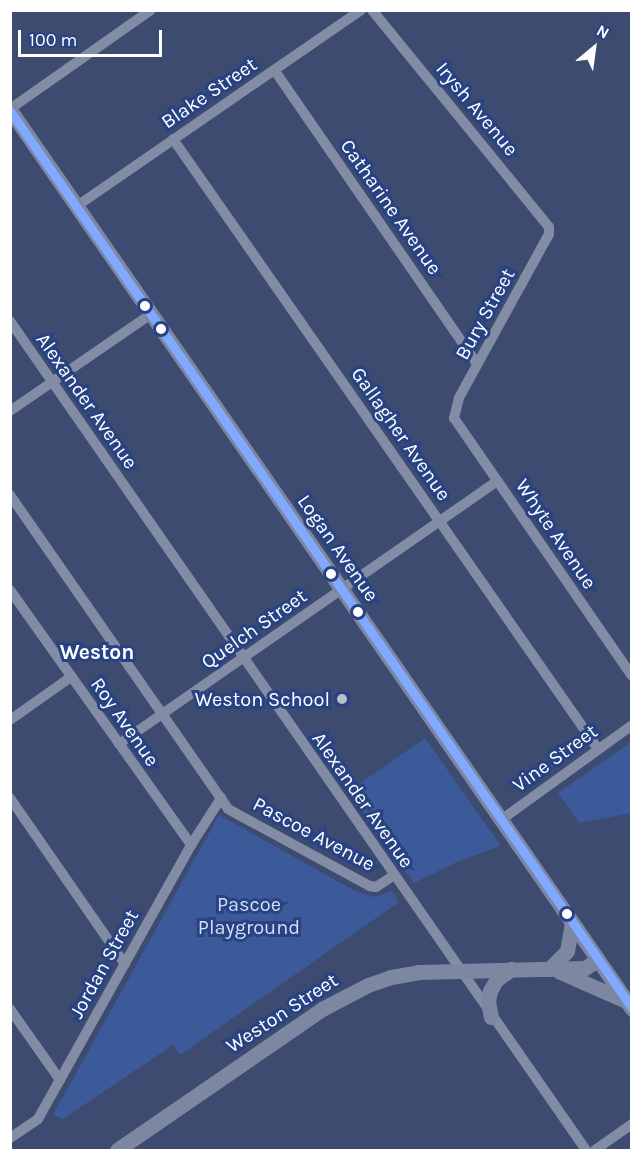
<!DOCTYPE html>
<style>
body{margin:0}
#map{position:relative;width:642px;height:1161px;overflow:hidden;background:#3c4b6f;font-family:Karla,sans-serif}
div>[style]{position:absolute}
.green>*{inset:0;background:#3c5999}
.minor>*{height:10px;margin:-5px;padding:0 5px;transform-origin:5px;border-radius:5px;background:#838ca5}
.secondary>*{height:15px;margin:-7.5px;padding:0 7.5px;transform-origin:7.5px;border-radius:7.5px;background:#7d87a1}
.bus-1>*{height:9px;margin:-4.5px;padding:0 4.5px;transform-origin:4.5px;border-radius:4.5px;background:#80a9ff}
.dots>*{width:16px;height:16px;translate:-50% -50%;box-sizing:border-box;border:3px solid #274384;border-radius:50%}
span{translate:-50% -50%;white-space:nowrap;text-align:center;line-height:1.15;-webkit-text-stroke:6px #274384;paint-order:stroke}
.street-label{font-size:20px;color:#fff}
.poi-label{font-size:20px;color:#fff}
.right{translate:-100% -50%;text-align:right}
.park-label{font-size:20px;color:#d4dff6}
.neighbourhood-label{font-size:21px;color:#fff;font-weight:700}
.frame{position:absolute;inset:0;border:12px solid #fff;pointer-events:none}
.north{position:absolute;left:564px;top:18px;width:60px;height:60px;-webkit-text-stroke:4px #274384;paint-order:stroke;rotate:29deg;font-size:16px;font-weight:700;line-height:24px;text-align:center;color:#fff}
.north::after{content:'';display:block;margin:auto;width:21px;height:27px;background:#fff;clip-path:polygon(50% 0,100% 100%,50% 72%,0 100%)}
.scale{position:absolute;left:18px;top:30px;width:144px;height:27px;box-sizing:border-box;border:3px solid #fff;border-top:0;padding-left:8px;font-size:18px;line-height:21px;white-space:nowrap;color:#fff;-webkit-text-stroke:4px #274384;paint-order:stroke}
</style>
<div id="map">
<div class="green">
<i style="clip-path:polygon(425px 738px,501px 846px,459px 861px,414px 883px,349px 791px)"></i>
<i style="clip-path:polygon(631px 742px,631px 813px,579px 823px,558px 793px)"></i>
<i style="clip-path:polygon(219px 815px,355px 891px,374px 897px,392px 891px,399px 902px,180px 1055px,173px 1045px,63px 1119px,53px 1115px)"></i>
</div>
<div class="minor">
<i style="left:372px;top:10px;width:280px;rotate:50.8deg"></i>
<i style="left:549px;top:227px;width:7px;rotate:90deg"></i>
<i style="left:549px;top:234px;width:187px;rotate:118.8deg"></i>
<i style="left:459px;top:398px;width:21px;rotate:104deg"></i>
<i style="left:454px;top:418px;width:313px;rotate:55.4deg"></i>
<i style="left:275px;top:71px;width:356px;rotate:55.4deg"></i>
<i style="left:10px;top:109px;width:172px;rotate:-35.1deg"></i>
<i style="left:173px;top:139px;width:743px;rotate:55.13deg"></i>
<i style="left:77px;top:206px;width:345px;rotate:-34.6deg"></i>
<i style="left:10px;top:321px;width:1009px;rotate:55.21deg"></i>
<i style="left:10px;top:411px;width:171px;rotate:-34.5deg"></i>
<i style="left:10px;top:495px;width:382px;rotate:55.2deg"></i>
<i style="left:228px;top:809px;width:162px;rotate:28.5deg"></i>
<i style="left:370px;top:886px;width:6px;rotate:9deg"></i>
<i style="left:376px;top:887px;width:20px;rotate:-33deg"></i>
<i style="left:10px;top:590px;width:313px;rotate:54.6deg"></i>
<i style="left:10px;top:720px;width:75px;rotate:-35.2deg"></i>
<i style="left:119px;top:744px;width:461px;rotate:-34.8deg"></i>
<i style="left:10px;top:798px;width:202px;rotate:55.3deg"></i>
<i style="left:501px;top:820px;width:162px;rotate:-35.9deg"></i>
<i style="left:10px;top:1009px;width:87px;rotate:54.8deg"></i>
<i style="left:10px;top:1138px;width:34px;rotate:-34deg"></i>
<i style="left:38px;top:1119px;width:314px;rotate:-60.8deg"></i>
<i style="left:191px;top:845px;width:56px;rotate:-57.4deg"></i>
<i style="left:595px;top:1150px;width:45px;rotate:-35.1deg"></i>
</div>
<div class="secondary">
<i style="left:10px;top:110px;width:1093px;rotate:55.32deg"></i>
<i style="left:549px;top:969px;width:25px;rotate:-45deg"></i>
<i style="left:567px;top:951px;width:27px;rotate:-80deg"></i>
<i style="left:560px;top:972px;width:70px;rotate:23.6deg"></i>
<i style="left:491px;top:1017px;width:15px;rotate:-101deg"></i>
<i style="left:488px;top:1002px;width:11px;rotate:-80deg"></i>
<i style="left:490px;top:991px;width:13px;rotate:-61deg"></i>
<i style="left:496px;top:980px;width:19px;rotate:-36deg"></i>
<i style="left:117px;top:1150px;width:249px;rotate:-34.5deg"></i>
<i style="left:322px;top:1009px;width:52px;rotate:-27.6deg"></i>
<i style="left:368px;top:985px;width:24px;rotate:-19deg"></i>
<i style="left:391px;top:977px;width:27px;rotate:-10deg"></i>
<i style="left:418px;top:972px;width:167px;rotate:-1.4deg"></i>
<i style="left:585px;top:968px;width:14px;rotate:-34deg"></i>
</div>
<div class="bus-1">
<i style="left:10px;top:111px;width:1092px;rotate:55.26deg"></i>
</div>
<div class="dots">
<i style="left:145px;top:306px;background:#fff"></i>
<i style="left:161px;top:329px;background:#fff"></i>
<i style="left:331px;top:574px;background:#fff"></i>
<i style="left:358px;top:612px;background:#fff"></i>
<i style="left:342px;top:699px;background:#bbc0cd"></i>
<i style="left:567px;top:914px;background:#fff"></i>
</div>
<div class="street-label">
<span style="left:209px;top:93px;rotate:-34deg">Blake Street</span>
<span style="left:477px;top:109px;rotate:50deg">Irysh Avenue</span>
<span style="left:391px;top:207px;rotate:55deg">Catharine Avenue</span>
<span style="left:485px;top:314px;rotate:-61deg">Bury Street</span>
<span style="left:87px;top:401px;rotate:55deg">Alexander Avenue</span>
<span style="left:401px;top:434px;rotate:55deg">Gallagher Avenue</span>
<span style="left:556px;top:534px;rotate:56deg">Whyte Avenue</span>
<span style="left:338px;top:548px;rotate:55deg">Logan Avenue</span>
<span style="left:254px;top:629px;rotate:-35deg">Quelch Street</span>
<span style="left:125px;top:722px;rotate:55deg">Roy Avenue</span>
<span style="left:555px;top:758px;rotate:-36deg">Vine Street</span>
<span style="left:363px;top:800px;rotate:55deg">Alexander Avenue</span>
<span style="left:314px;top:834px;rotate:28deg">Pascoe Avenue</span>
<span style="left:104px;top:964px;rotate:-61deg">Jordan Street</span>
<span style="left:282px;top:1013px;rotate:-33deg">Weston Street</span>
</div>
<div class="poi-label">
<span class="right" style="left:330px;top:699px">Weston School</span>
</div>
<div class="park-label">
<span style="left:249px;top:916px">Pascoe<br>Playground</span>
</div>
<div class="neighbourhood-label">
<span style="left:97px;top:652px">Weston</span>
</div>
<div class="frame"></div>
<div class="north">N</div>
<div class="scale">100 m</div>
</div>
